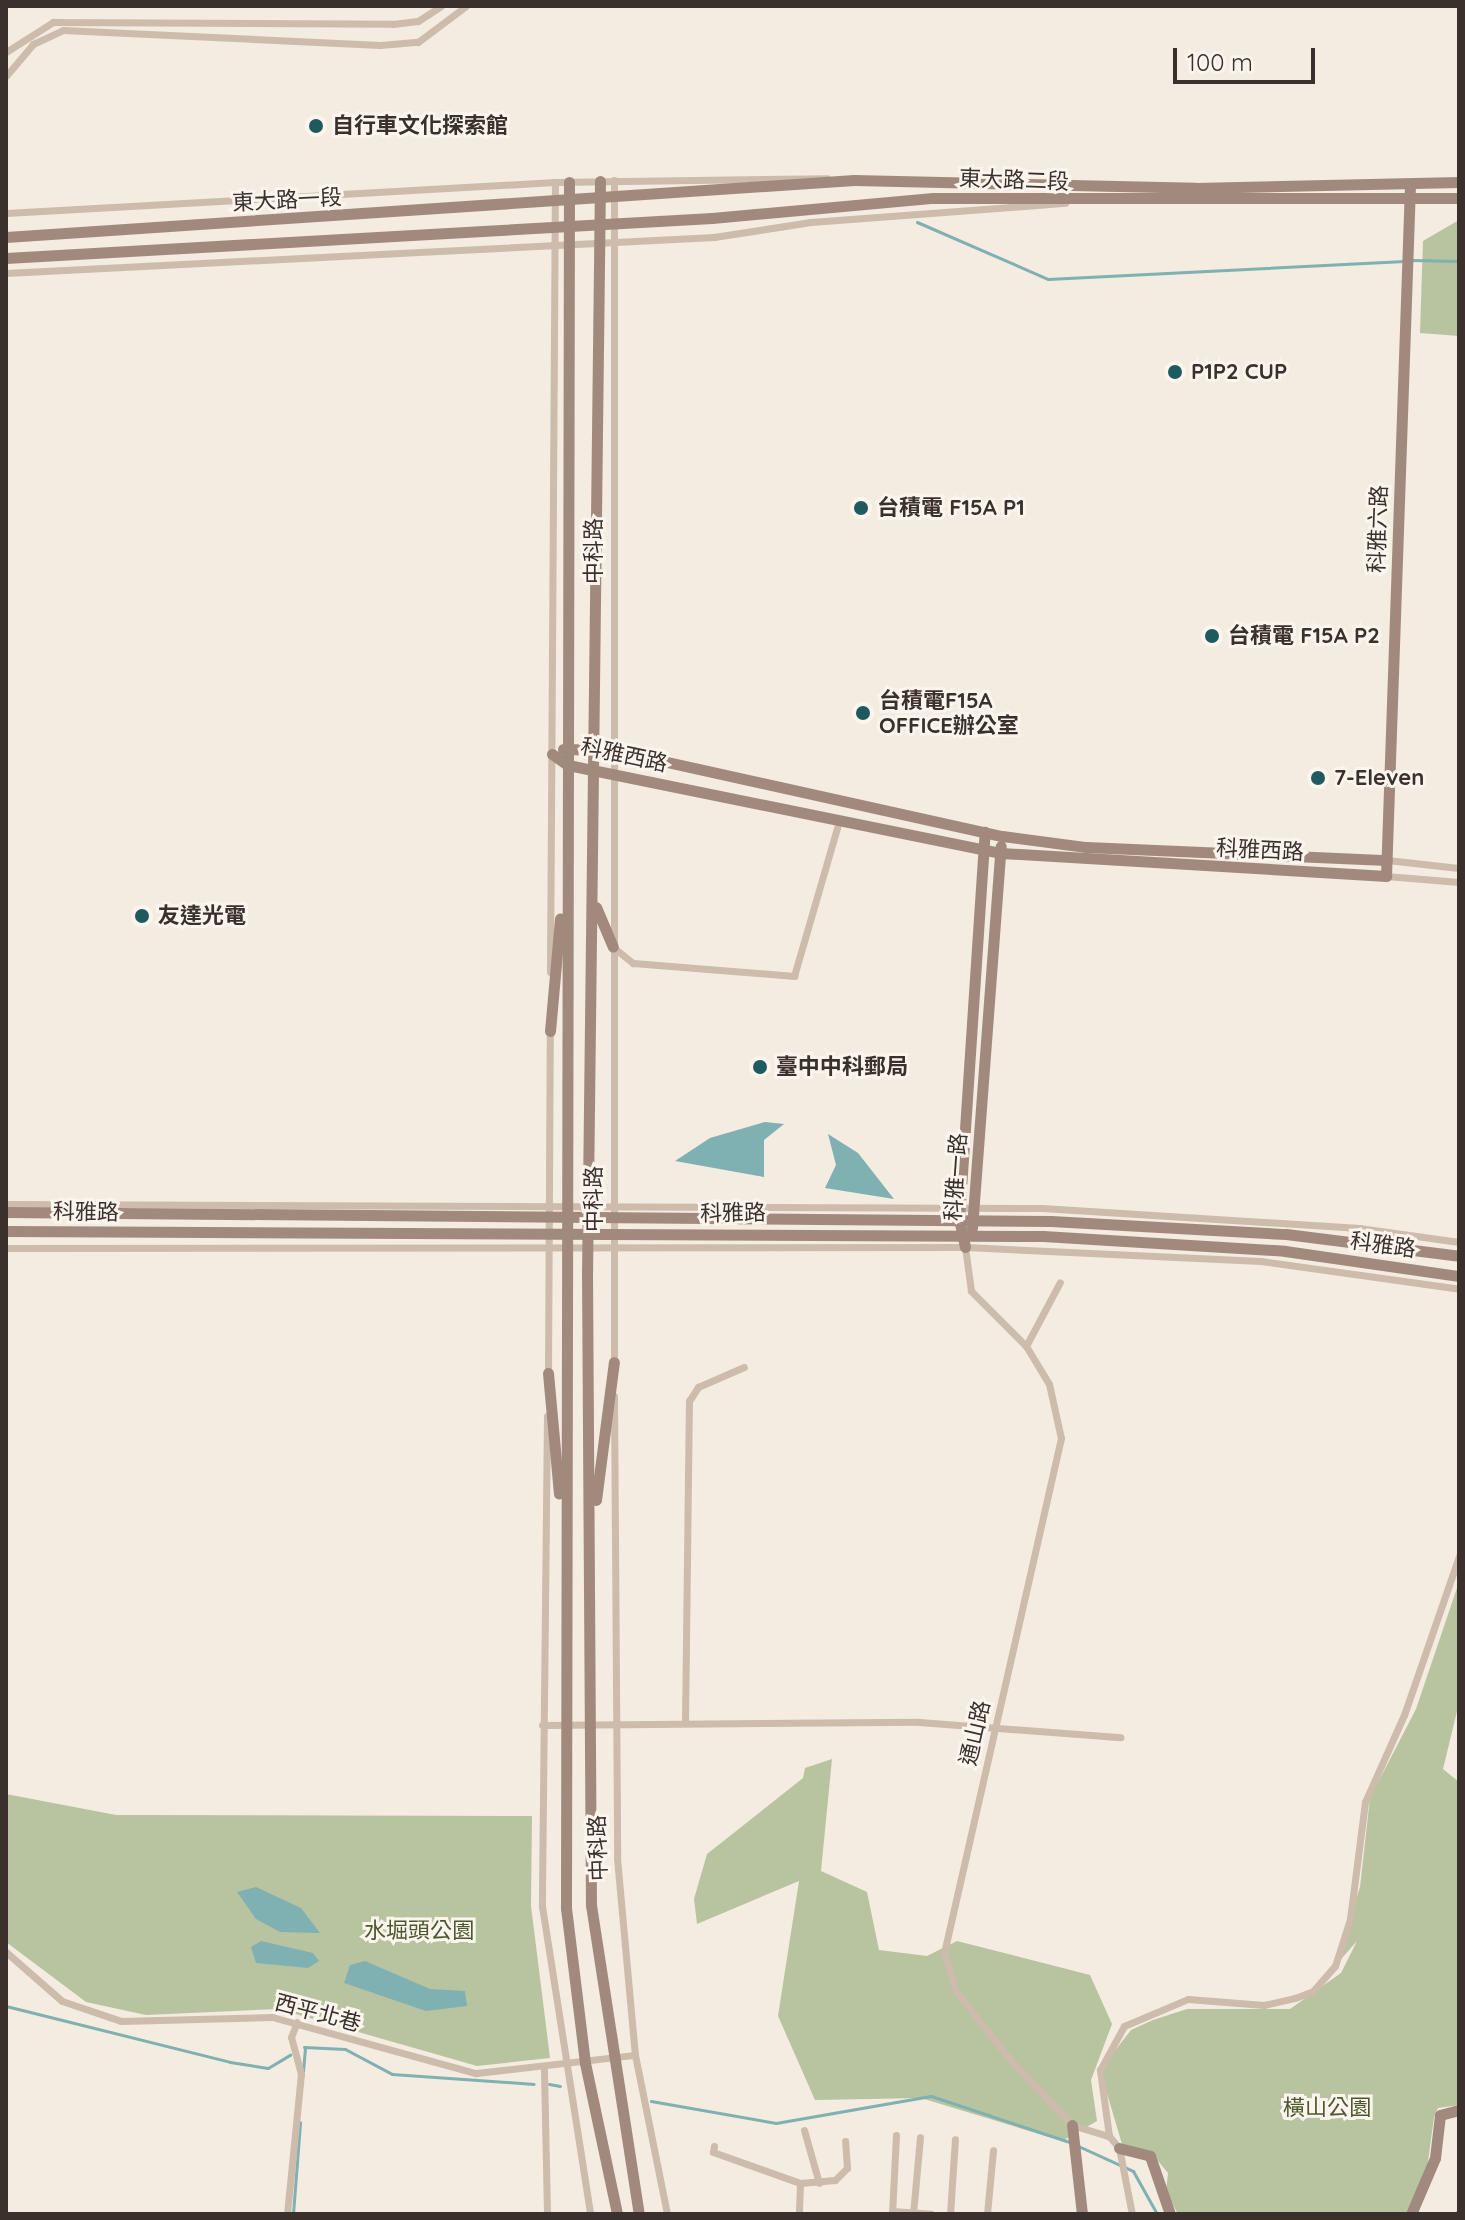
<!DOCTYPE html>
<meta charset="utf-8">
<style>
body{margin:0}
#map{position:relative;width:1465px;height:2220px;overflow:hidden;background:#f4ebe1;font-family:Quicksand,"Noto Sans TC",sans-serif}
div>[style]{position:absolute}
.green>*{inset:0;background:#b8c4a0}
.water>*{inset:0;background:#7fb0b2}
.stream>*{height:3px;margin:-1.5px;padding:0 1.5px;transform-origin:1.5px;border-radius:1.5px;background:#7fb0b2}
.street>*{height:7px;margin:-3.5px;padding:0 3.5px;transform-origin:3.5px;border-radius:3.5px;background:#cdbbac}
.secondary>*{height:11px;margin:-5.5px;padding:0 5.5px;transform-origin:5.5px;border-radius:5.5px;background:#a18a7d}
.dots>*{width:22px;height:22px;translate:-50% -50%;box-sizing:border-box;border:4px solid #fbf5ee;border-radius:50%}
span{translate:-50% -50%;white-space:nowrap;text-align:center;line-height:1.15;-webkit-text-stroke:6px #fbf5ee;paint-order:stroke}
.poi-label{font-size:22px;color:#3b302b;font-weight:700}
.left{translate:0 -50%;text-align:left}
.street-label{font-size:22px;color:#3b302b}
.park-label{font-size:22px;color:#4a5a2e}
.frame{position:absolute;inset:0;border:8px solid #3b302b;pointer-events:none}
.scale{position:absolute;left:1173px;top:48px;width:142px;height:36px;box-sizing:border-box;border:4px solid #3b302b;border-top:0;padding-left:10px;font-size:24px;line-height:28px;white-space:nowrap;color:#3b302b;-webkit-text-stroke:6px #fbf5ee;paint-order:stroke}
</style>
<div id="map">
<div class="green">
<i style="clip-path:polygon(1459px 220px,1459px 336px,1420px 333px,1423px 241px)"></i>
<i style="clip-path:polygon(1459px 1582px,1459px 1703px,1443px 1769px,1459px 1782px,1459px 2105px,1438px 2108px,1434px 2117px,1427px 2169px,1406px 2213px,1178px 2214px,1166px 2192px,1168px 2173px,1153px 2155px,1122px 2144px,1100px 2070px,1131px 2030px,1153px 2020px,1187px 2009px,1290px 2009px,1341px 1973px,1357px 1941px,1335px 1966px,1360px 1887px,1370px 1798px,1416px 1709px)"></i>
<i style="clip-path:polygon(832px 1759px,821px 1871px,867px 1892px,879px 1950px,927px 1956px,957px 1941px,1090px 1975px,1112px 2024px,1091px 2080px,1097px 2121px,1062px 2141px,921px 2098px,815px 2100px,778px 2016px,799px 1881px,697px 1924px,694px 1899px,707px 1854px,803px 1778px,805px 1768px)"></i>
<i style="clip-path:polygon(6px 1794px,116px 1815px,532px 1816px,531px 1906px,550px 2058px,477px 2066px,278px 2009px,146px 2015px,86px 2002px,6px 1942px)"></i>
</div>
<div class="water">
<i style="clip-path:polygon(765px 1122px,784px 1124px,764px 1140px,764px 1177px,675px 1161px,710px 1138px)"></i>
<i style="clip-path:polygon(828px 1134px,858px 1153px,894px 1199px,825px 1188px,836px 1165px)"></i>
<i style="clip-path:polygon(256px 1887px,301px 1908px,320px 1933px,280px 1932px,256px 1919px,237px 1892px)"></i>
<i style="clip-path:polygon(261px 1941px,313px 1953px,319px 1961px,308px 1968px,256px 1963px,251px 1947px)"></i>
<i style="clip-path:polygon(365px 1961px,430px 1989px,465px 1991px,467px 2006px,426px 2011px,344px 1983px,350px 1965px)"></i>
</div>
<div class="stream">
<i style="left:917px;top:222px;width:143px;rotate:23.5deg"></i>
<i style="left:1048px;top:279px;width:357px;rotate:-2.9deg"></i>
<i style="left:1412px;top:260px;width:47px;rotate:1.2deg"></i>
<i style="left:6px;top:2006px;width:231px;rotate:14deg"></i>
<i style="left:230px;top:2062px;width:38px;rotate:9deg"></i>
<i style="left:268px;top:2068px;width:26px;rotate:-31deg"></i>
<i style="left:304px;top:2047px;width:41px;rotate:2.8deg"></i>
<i style="left:345px;top:2049px;width:53px;rotate:28deg"></i>
<i style="left:392px;top:2074px;width:142px;rotate:4deg"></i>
<i style="left:303px;top:2071px;width:24px;rotate:-85deg"></i>
<i style="left:549px;top:2084px;width:11px;rotate:10deg"></i>
<i style="left:651px;top:2101px;width:127px;rotate:10deg"></i>
<i style="left:776px;top:2123px;width:157px;rotate:-9.9deg"></i>
<i style="left:931px;top:2096px;width:145px;rotate:18.4deg"></i>
<i style="left:1076px;top:2145px;width:63px;rotate:24.5deg"></i>
<i style="left:1133px;top:2171px;width:49px;rotate:60.8deg"></i>
<i style="left:293px;top:2214px;width:92px;rotate:-85.6deg"></i>
<i style="left:1454px;top:2214px;width:6px;rotate:-31deg"></i>
</div>
<div class="street">
<i style="left:6px;top:52px;width:56px;rotate:-32.6deg"></i>
<i style="left:53px;top:22px;width:340px;rotate:0.3deg"></i>
<i style="left:393px;top:24px;width:25px;rotate:-7deg"></i>
<i style="left:418px;top:21px;width:27px;rotate:-33deg"></i>
<i style="left:6px;top:76px;width:42px;rotate:-49.8deg"></i>
<i style="left:33px;top:44px;width:33px;rotate:-25deg"></i>
<i style="left:63px;top:30px;width:317px;rotate:2.7deg"></i>
<i style="left:380px;top:45px;width:38px;rotate:-5deg"></i>
<i style="left:418px;top:42px;width:60px;rotate:-36.9deg"></i>
<i style="left:6px;top:213px;width:550px;rotate:-3.23deg"></i>
<i style="left:555px;top:182px;width:272px;rotate:-0.8deg"></i>
<i style="left:6px;top:273px;width:709px;rotate:-2.91deg"></i>
<i style="left:714px;top:237px;width:98px;rotate:-8.8deg"></i>
<i style="left:811px;top:222px;width:255px;rotate:-4.3deg"></i>
<i style="left:1387px;top:860px;width:72px;rotate:6.3deg"></i>
<i style="left:1386px;top:876px;width:73px;rotate:4.7deg"></i>
<i style="left:613px;top:947px;width:26px;rotate:39deg"></i>
<i style="left:633px;top:963px;width:162px;rotate:4.6deg"></i>
<i style="left:794px;top:976px;width:161px;rotate:-73.8deg"></i>
<i style="left:550px;top:972px;width:790px;rotate:-89.64deg"></i>
<i style="left:6px;top:1204px;width:1036px;rotate:0.22deg"></i>
<i style="left:1042px;top:1208px;width:318px;rotate:3.6deg"></i>
<i style="left:1359px;top:1228px;width:101px;rotate:8deg"></i>
<i style="left:965px;top:1247px;width:44px;rotate:82.2deg"></i>
<i style="left:971px;top:1291px;width:78px;rotate:45deg"></i>
<i style="left:1026px;top:1346px;width:44px;rotate:58.8deg"></i>
<i style="left:1049px;top:1384px;width:55px;rotate:77.5deg"></i>
<i style="left:1061px;top:1438px;width:528px;rotate:102.8deg"></i>
<i style="left:944px;top:1953px;width:39px;rotate:73deg"></i>
<i style="left:955px;top:1990px;width:85px;rotate:51.7deg"></i>
<i style="left:1008px;top:2057px;width:93px;rotate:46.7deg"></i>
<i style="left:1072px;top:2125px;width:39px;rotate:17deg"></i>
<i style="left:1109px;top:2136px;width:16px;rotate:50deg"></i>
<i style="left:1119px;top:2148px;width:67px;rotate:78.9deg"></i>
<i style="left:6px;top:1248px;width:959px;rotate:-0.06deg"></i>
<i style="left:965px;top:1247px;width:296px;rotate:2.7deg"></i>
<i style="left:1261px;top:1261px;width:200px;rotate:8deg"></i>
<i style="left:1026px;top:1346px;width:72px;rotate:-62deg"></i>
<i style="left:614px;top:1364px;width:1184px;rotate:-90deg"></i>
<i style="left:548px;top:1376px;width:348px;rotate:-89.7deg"></i>
<i style="left:614px;top:1396px;width:462px;rotate:89.6deg"></i>
<i style="left:617px;top:1858px;width:198px;rotate:84.8deg"></i>
<i style="left:635px;top:2055px;width:162px;rotate:78.6deg"></i>
<i style="left:547px;top:1416px;width:490px;rotate:90.6deg"></i>
<i style="left:542px;top:1906px;width:312px;rotate:81.1deg"></i>
<i style="left:685px;top:1723px;width:322px;rotate:-89.3deg"></i>
<i style="left:689px;top:1401px;width:17px;rotate:-57deg"></i>
<i style="left:698px;top:1387px;width:50px;rotate:-23.5deg"></i>
<i style="left:542px;top:1725px;width:377px;rotate:-0.5deg"></i>
<i style="left:919px;top:1722px;width:202px;rotate:4.3deg"></i>
<i style="left:6px;top:1952px;width:74px;rotate:41.2deg"></i>
<i style="left:62px;top:2001px;width:62px;rotate:18.7deg"></i>
<i style="left:121px;top:2021px;width:151px;rotate:-1.5deg"></i>
<i style="left:272px;top:2017px;width:212px;rotate:15.4deg"></i>
<i style="left:476px;top:2073px;width:160px;rotate:-6.5deg"></i>
<i style="left:544px;top:2070px;width:144px;rotate:88.8deg"></i>
<i style="left:804px;top:2130px;width:55px;rotate:74.2deg"></i>
<i style="left:1109px;top:2136px;width:67px;rotate:-97.8deg"></i>
<i style="left:1100px;top:2070px;width:50px;rotate:-61.4deg"></i>
<i style="left:1124px;top:2026px;width:69px;rotate:-22.9deg"></i>
<i style="left:1188px;top:1999px;width:76px;rotate:4.5deg"></i>
<i style="left:1264px;top:2005px;width:32px;rotate:-13deg"></i>
<i style="left:1295px;top:1998px;width:19px;rotate:-21deg"></i>
<i style="left:1313px;top:1991px;width:33px;rotate:-49deg"></i>
<i style="left:1335px;top:1966px;width:49px;rotate:-72.3deg"></i>
<i style="left:1350px;top:1919px;width:118px;rotate:-82.7deg"></i>
<i style="left:1365px;top:1802px;width:95px;rotate:-65.9deg"></i>
<i style="left:1404px;top:1715px;width:168px;rotate:-70.9deg"></i>
<i style="left:714px;top:2146px;width:6px;rotate:99deg"></i>
<i style="left:713px;top:2152px;width:92px;rotate:19.6deg"></i>
<i style="left:800px;top:2183px;width:31px;rotate:92deg"></i>
<i style="left:800px;top:2183px;width:35px;rotate:-5deg"></i>
<i style="left:835px;top:2180px;width:17px;rotate:-45deg"></i>
<i style="left:847px;top:2168px;width:27px;rotate:-94deg"></i>
<i style="left:892px;top:2211px;width:39px;rotate:4deg"></i>
<i style="left:287px;top:2214px;width:141px;rotate:-84.3deg"></i>
<i style="left:301px;top:2074px;width:38px;rotate:-105deg"></i>
<i style="left:291px;top:2037px;width:16px;rotate:-68deg"></i>
<i style="left:892px;top:2214px;width:79px;rotate:-87.1deg"></i>
<i style="left:913px;top:2214px;width:77px;rotate:-84.8deg"></i>
<i style="left:950px;top:2214px;width:75px;rotate:-86.2deg"></i>
<i style="left:987px;top:2214px;width:64px;rotate:-84.6deg"></i>
</div>
<div class="secondary">
<i style="left:600px;top:181px;width:1091px;rotate:90.68deg"></i>
<i style="left:587px;top:1272px;width:633px;rotate:89.64deg"></i>
<i style="left:591px;top:1905px;width:313px;rotate:81.2deg"></i>
<i style="left:569px;top:182px;width:1726px;rotate:90.1deg"></i>
<i style="left:566px;top:1908px;width:156px;rotate:83deg"></i>
<i style="left:585px;top:2063px;width:154px;rotate:78deg"></i>
<i style="left:6px;top:237px;width:850px;rotate:-3.85deg"></i>
<i style="left:854px;top:180px;width:341px;rotate:1.3deg"></i>
<i style="left:1195px;top:188px;width:264px;rotate:-1.3deg"></i>
<i style="left:6px;top:258px;width:707px;rotate:-3.24deg"></i>
<i style="left:712px;top:218px;width:222px;rotate:-5.2deg"></i>
<i style="left:933px;top:198px;width:526px"></i>
<i style="left:563px;top:749px;width:50px;rotate:1.1deg"></i>
<i style="left:613px;top:750px;width:398px;rotate:12.5deg"></i>
<i style="left:1002px;top:836px;width:85px;rotate:7.5deg"></i>
<i style="left:1086px;top:847px;width:301px;rotate:2.5deg"></i>
<i style="left:552px;top:754px;width:19px;rotate:35deg"></i>
<i style="left:568px;top:765px;width:442px;rotate:11.5deg"></i>
<i style="left:1001px;top:853px;width:386px;rotate:3.4deg"></i>
<i style="left:1386px;top:876px;width:692px;rotate:-88.01deg"></i>
<i style="left:596px;top:907px;width:43px;rotate:67deg"></i>
<i style="left:550px;top:1031px;width:113px;rotate:-84.9deg"></i>
<i style="left:6px;top:1212px;width:1045px;rotate:0.49deg"></i>
<i style="left:1051px;top:1221px;width:235px;rotate:3.2deg"></i>
<i style="left:1286px;top:1234px;width:174px;rotate:7.2deg"></i>
<i style="left:972px;top:1228px;width:383px;rotate:-85.7deg"></i>
<i style="left:6px;top:1231px;width:1037px;rotate:0.28deg"></i>
<i style="left:1043px;top:1236px;width:242px;rotate:3.5deg"></i>
<i style="left:1285px;top:1251px;width:176px;rotate:8.2deg"></i>
<i style="left:965px;top:1247px;width:29px;rotate:-102deg"></i>
<i style="left:959px;top:1219px;width:388px;rotate:-86.2deg"></i>
<i style="left:548px;top:1373px;width:121px;rotate:84.8deg"></i>
<i style="left:596px;top:1500px;width:139px;rotate:-82.6deg"></i>
<i style="left:1072px;top:2125px;width:90px;rotate:83.6deg"></i>
<i style="left:1119px;top:2148px;width:32px;rotate:14deg"></i>
<i style="left:1150px;top:2156px;width:61px;rotate:71deg"></i>
<i style="left:1411px;top:2214px;width:61px;rotate:-66.8deg"></i>
<i style="left:1435px;top:2158px;width:43px;rotate:-83.4deg"></i>
<i style="left:1440px;top:2115px;width:20px;rotate:-15deg"></i>
</div>
<div class="dots">
<i style="left:316px;top:126px;background:#1f5a5e"></i>
<i style="left:1175px;top:372px;background:#1f5a5e"></i>
<i style="left:861px;top:508px;background:#1f5a5e"></i>
<i style="left:1212px;top:636px;background:#1f5a5e"></i>
<i style="left:863px;top:713px;background:#1f5a5e"></i>
<i style="left:1318px;top:778px;background:#1f5a5e"></i>
<i style="left:142px;top:916px;background:#1f5a5e"></i>
<i style="left:760px;top:1067px;background:#1f5a5e"></i>
</div>
<div class="poi-label">
<span class="left" style="left:332px;top:126px">自行車文化探索館</span>
<span class="left" style="left:1191px;top:372px">P1P2 CUP</span>
<span class="left" style="left:877px;top:508px">台積電 F15A P1</span>
<span class="left" style="left:1228px;top:636px">台積電 F15A P2</span>
<span class="left" style="left:879px;top:713px">台積電F15A<br>OFFICE辦公室</span>
<span class="left" style="left:1334px;top:778px">7-Eleven</span>
<span class="left" style="left:158px;top:916px">友達光電</span>
<span class="left" style="left:776px;top:1067px">臺中中科郵局</span>
</div>
<div class="street-label">
<span style="left:1014px;top:180px;rotate:2deg">東大路二段</span>
<span style="left:287px;top:200px;rotate:-3deg">東大路一段</span>
<span style="left:1378px;top:529px;rotate:-88deg">科雅六路</span>
<span style="left:594px;top:551px;rotate:-90deg">中科路</span>
<span style="left:624px;top:755px;rotate:12deg">科雅西路</span>
<span style="left:1260px;top:850px;rotate:3deg">科雅西路</span>
<span style="left:956px;top:1177px;rotate:-86deg">科雅一路</span>
<span style="left:594px;top:1199px;rotate:-90deg">中科路</span>
<span style="left:86px;top:1212px;rotate:1deg">科雅路</span>
<span style="left:733px;top:1213px;rotate:-1deg">科雅路</span>
<span style="left:1383px;top:1245px;rotate:8deg">科雅路</span>
<span style="left:975px;top:1733px;rotate:-77deg">通山路</span>
<span style="left:598px;top:1848px;rotate:-92deg">中科路</span>
<span style="left:318px;top:2013px;rotate:15deg">西平北巷</span>
</div>
<div class="park-label">
<span style="left:419px;top:1931px">水堀頭公園</span>
<span style="left:1327px;top:2108px">橫山公園</span>
</div>
<div class="frame"></div>
<div class="scale">100 m</div>
</div>
